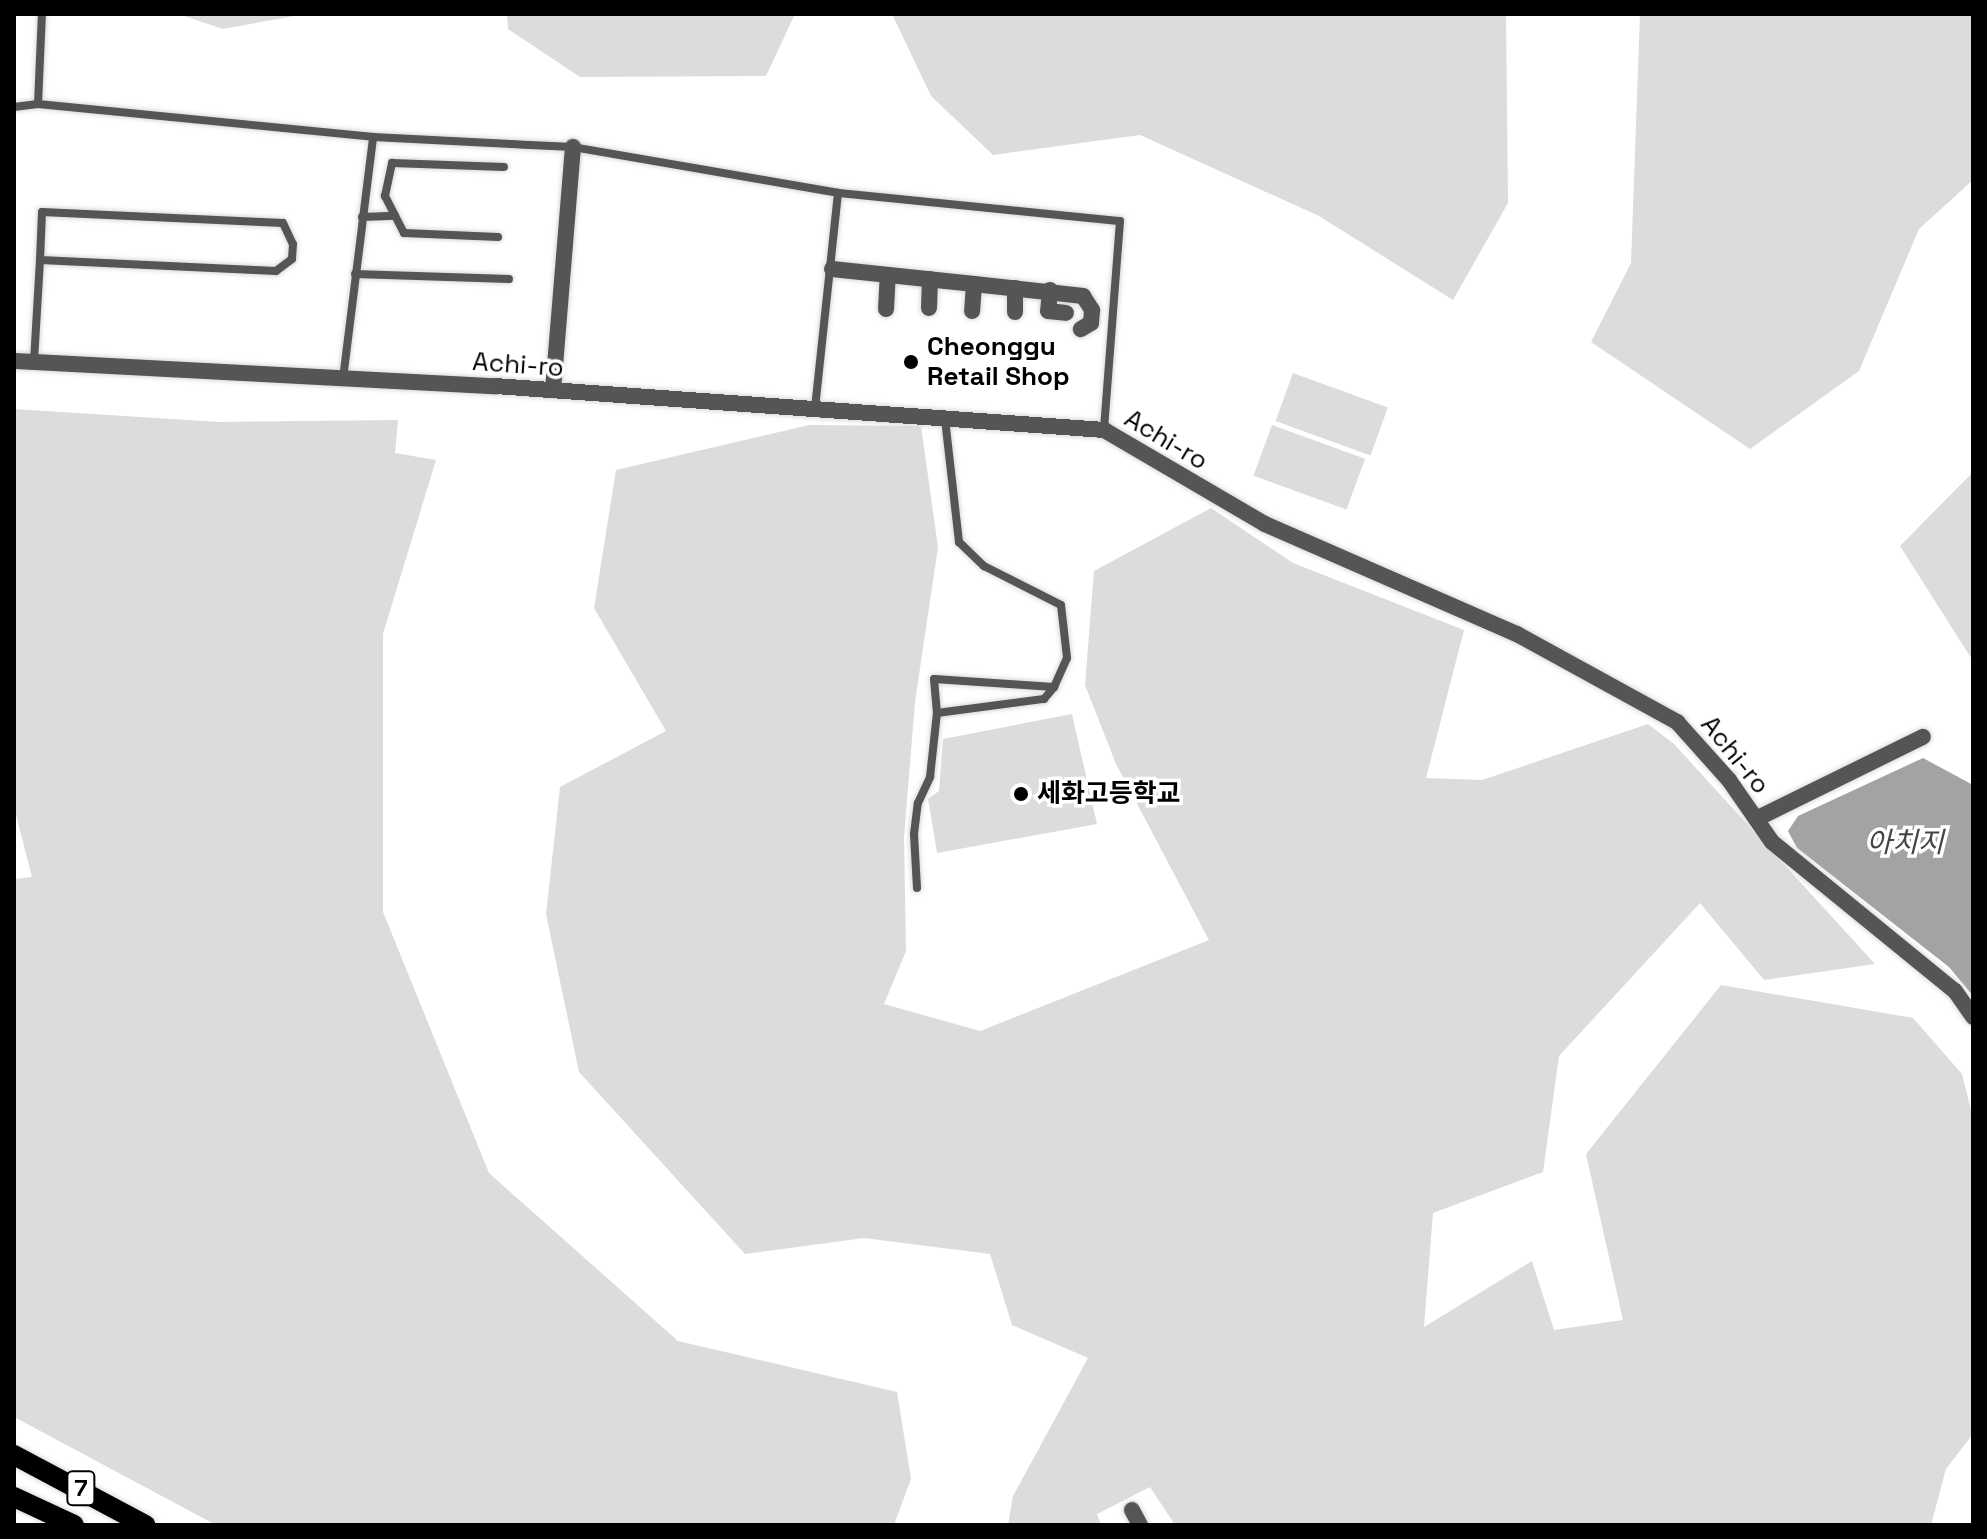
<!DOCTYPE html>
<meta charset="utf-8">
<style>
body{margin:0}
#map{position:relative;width:1987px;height:1539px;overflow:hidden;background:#fff;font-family:"Space Grotesk","Noto Sans KR",sans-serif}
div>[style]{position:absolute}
.green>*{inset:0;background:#dcdcdc;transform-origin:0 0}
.water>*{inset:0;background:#a3a3a3}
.roads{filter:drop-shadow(0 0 2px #dbdbdb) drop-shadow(0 0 2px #dbdbdb)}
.service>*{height:8px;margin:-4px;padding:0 4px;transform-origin:4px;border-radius:4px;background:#555}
.minor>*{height:16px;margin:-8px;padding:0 8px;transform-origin:8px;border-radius:8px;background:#555}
.primary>*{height:20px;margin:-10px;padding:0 10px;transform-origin:10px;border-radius:10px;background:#000}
.dots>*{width:22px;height:22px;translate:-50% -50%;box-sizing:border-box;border:4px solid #fff;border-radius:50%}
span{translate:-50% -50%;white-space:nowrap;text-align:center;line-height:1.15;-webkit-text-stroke:7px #fff;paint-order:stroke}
.shield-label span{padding:2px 6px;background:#fff;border:2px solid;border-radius:6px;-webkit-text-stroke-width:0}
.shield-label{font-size:24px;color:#000;font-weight:700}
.poi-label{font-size:26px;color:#000;font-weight:700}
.left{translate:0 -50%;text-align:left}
.street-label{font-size:26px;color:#000}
.water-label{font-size:28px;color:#444;font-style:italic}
.frame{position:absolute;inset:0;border:16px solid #000;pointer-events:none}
</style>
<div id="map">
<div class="green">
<i style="clip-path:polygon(178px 14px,305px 14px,223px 29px)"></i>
<i style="clip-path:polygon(507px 14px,795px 14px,766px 76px,580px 77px,508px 29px)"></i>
<i style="clip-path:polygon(892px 14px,1506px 14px,1508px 203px,1453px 300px,1319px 216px,1140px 135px,993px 155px,931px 96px)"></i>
<i style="clip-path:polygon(1640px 14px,1973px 14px,1973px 180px,1919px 229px,1859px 371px,1750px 449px,1591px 342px,1631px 263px)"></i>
<i style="left:1293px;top:373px;width:101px;height:51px;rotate:20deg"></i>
<i style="clip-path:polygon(14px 409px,219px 422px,398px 420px,395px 453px,436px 460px,383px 634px,383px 912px,489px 1173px,678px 1341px,897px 1392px,911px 1479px,894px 1525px,216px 1525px,14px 1417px,14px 879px,32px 877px,14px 807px)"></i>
<i style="clip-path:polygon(809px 425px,921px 426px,938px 547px,915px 702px,904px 837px,906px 951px,884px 1004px,980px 1031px,1209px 940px,1116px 764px,1085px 685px,1094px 571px,1211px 508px,1293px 563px,1464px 630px,1426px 778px,1482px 780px,1648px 724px,1674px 744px,1875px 964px,1764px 980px,1700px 903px,1559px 1056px,1543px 1172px,1433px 1213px,1424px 1327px,1532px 1261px,1554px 1330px,1623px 1320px,1586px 1154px,1721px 985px,1913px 1018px,1962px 1074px,1973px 1118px,1973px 1434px,1946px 1469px,1931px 1525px,1175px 1525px,1150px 1487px,1097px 1514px,1101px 1525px,1008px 1525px,1013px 1496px,1088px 1358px,1012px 1325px,990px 1254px,864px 1238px,745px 1254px,579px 1072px,546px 914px,560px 787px,666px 731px,594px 608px,616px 470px)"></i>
<i style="left:1272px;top:425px;width:99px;height:54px;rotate:20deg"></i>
<i style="clip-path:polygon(1973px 472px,1973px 661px,1900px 546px)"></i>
<i style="clip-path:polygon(1072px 714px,1097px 824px,937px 853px,928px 799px,939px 791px,943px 739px)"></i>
</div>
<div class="water">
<i style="clip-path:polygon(1923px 758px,1973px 785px,1973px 996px,1949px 967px,1797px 848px,1788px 831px,1798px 816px)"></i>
</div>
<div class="roads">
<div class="service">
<i style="left:38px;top:104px;width:337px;rotate:5.6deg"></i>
<i style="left:373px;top:137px;width:200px;rotate:2.9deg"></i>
<i style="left:573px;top:147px;width:269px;rotate:9.8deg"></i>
<i style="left:838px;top:193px;width:217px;rotate:96.1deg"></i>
<i style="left:14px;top:107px;width:24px;rotate:-7deg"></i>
<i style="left:38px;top:104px;width:90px;rotate:-87.5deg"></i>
<i style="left:838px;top:193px;width:283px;rotate:5.7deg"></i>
<i style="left:1120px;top:221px;width:210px;rotate:94.4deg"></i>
<i style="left:362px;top:217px;width:33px;rotate:-2deg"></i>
<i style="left:498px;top:237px;width:94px;rotate:-177.6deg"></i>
<i style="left:404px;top:233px;width:42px;rotate:-117.2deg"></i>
<i style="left:385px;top:196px;width:34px;rotate:-78deg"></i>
<i style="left:392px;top:163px;width:112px;rotate:2deg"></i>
<i style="left:355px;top:274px;width:154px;rotate:1.9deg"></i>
<i style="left:34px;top:361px;width:101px;rotate:-86.6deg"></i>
<i style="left:40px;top:260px;width:48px;rotate:-87.6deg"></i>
<i style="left:42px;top:212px;width:241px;rotate:2.6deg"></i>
<i style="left:283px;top:223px;width:23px;rotate:65deg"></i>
<i style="left:293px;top:244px;width:15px;rotate:94deg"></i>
<i style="left:292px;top:259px;width:20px;rotate:143deg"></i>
<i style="left:276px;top:271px;width:236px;rotate:-177.3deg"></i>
<i style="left:343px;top:379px;width:244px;rotate:-82.9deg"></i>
<i style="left:945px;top:419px;width:124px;rotate:83.5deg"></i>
<i style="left:959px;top:542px;width:35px;rotate:44deg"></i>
<i style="left:984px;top:566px;width:86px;rotate:26.9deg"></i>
<i style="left:1061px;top:605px;width:53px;rotate:83.5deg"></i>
<i style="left:1067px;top:658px;width:32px;rotate:114deg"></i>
<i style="left:1054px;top:687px;width:120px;rotate:-176.2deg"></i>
<i style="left:934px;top:679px;width:34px;rotate:85deg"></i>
<i style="left:937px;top:713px;width:108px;rotate:-7.5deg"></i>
<i style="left:1044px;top:699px;width:16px;rotate:-50deg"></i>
<i style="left:917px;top:888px;width:54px;rotate:-93.2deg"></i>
<i style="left:914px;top:834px;width:31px;rotate:-83deg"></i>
<i style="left:918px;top:803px;width:29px;rotate:-65deg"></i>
<i style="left:930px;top:777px;width:64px;rotate:-83.8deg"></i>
</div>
<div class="minor">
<i style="left:832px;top:269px;width:143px;rotate:6deg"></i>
<i style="left:974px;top:284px;width:27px;rotate:94deg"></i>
<i style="left:974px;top:284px;width:110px;rotate:6.3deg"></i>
<i style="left:1083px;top:296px;width:17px;rotate:57deg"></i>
<i style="left:1092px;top:310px;width:13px;rotate:94deg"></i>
<i style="left:1091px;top:323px;width:12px;rotate:149deg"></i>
<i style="left:1050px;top:290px;width:21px;rotate:95deg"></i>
<i style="left:1048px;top:311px;width:18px;rotate:6deg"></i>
<i style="left:929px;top:308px;width:29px;rotate:-88deg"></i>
<i style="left:886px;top:309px;width:34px;rotate:-87deg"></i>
<i style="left:1015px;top:312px;width:24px;rotate:-90deg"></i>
<i style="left:14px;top:361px;width:482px;rotate:3deg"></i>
<i style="left:495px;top:386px;width:611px;rotate:4.13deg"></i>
<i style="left:1104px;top:430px;width:186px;rotate:30.3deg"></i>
<i style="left:1265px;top:524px;width:275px;rotate:23.6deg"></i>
<i style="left:1517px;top:634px;width:183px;rotate:28.8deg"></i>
<i style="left:1677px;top:722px;width:78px;rotate:48.1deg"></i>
<i style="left:1729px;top:780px;width:75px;rotate:55.3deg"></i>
<i style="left:1772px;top:842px;width:236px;rotate:39.2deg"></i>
<i style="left:1955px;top:991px;width:32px;rotate:55deg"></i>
<i style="left:553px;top:390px;width:244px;rotate:-85.3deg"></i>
<i style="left:1756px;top:819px;width:186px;rotate:-26.2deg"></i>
<i style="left:1132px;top:1510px;width:17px;rotate:62deg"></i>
</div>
<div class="primary">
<i style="left:14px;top:1455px;width:149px;rotate:28.1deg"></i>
<i style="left:14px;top:1497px;width:66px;rotate:25deg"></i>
</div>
</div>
<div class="dots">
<i style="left:911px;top:362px;background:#000"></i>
<i style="left:1021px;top:794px;background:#000"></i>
</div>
<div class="shield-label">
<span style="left:81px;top:1488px">7</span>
</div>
<div class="poi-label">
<span class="left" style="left:927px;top:362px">Cheonggu<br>Retail Shop</span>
<span class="left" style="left:1037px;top:794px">세화고등학교</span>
</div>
<div class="street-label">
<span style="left:518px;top:365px;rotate:4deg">Achi-ro</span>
<span style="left:1166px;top:440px;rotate:31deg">Achi-ro</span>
<span style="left:1735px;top:755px;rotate:51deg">Achi-ro</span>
</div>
<div class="water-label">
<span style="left:1905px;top:842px">아치지</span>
</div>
<div class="frame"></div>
</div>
